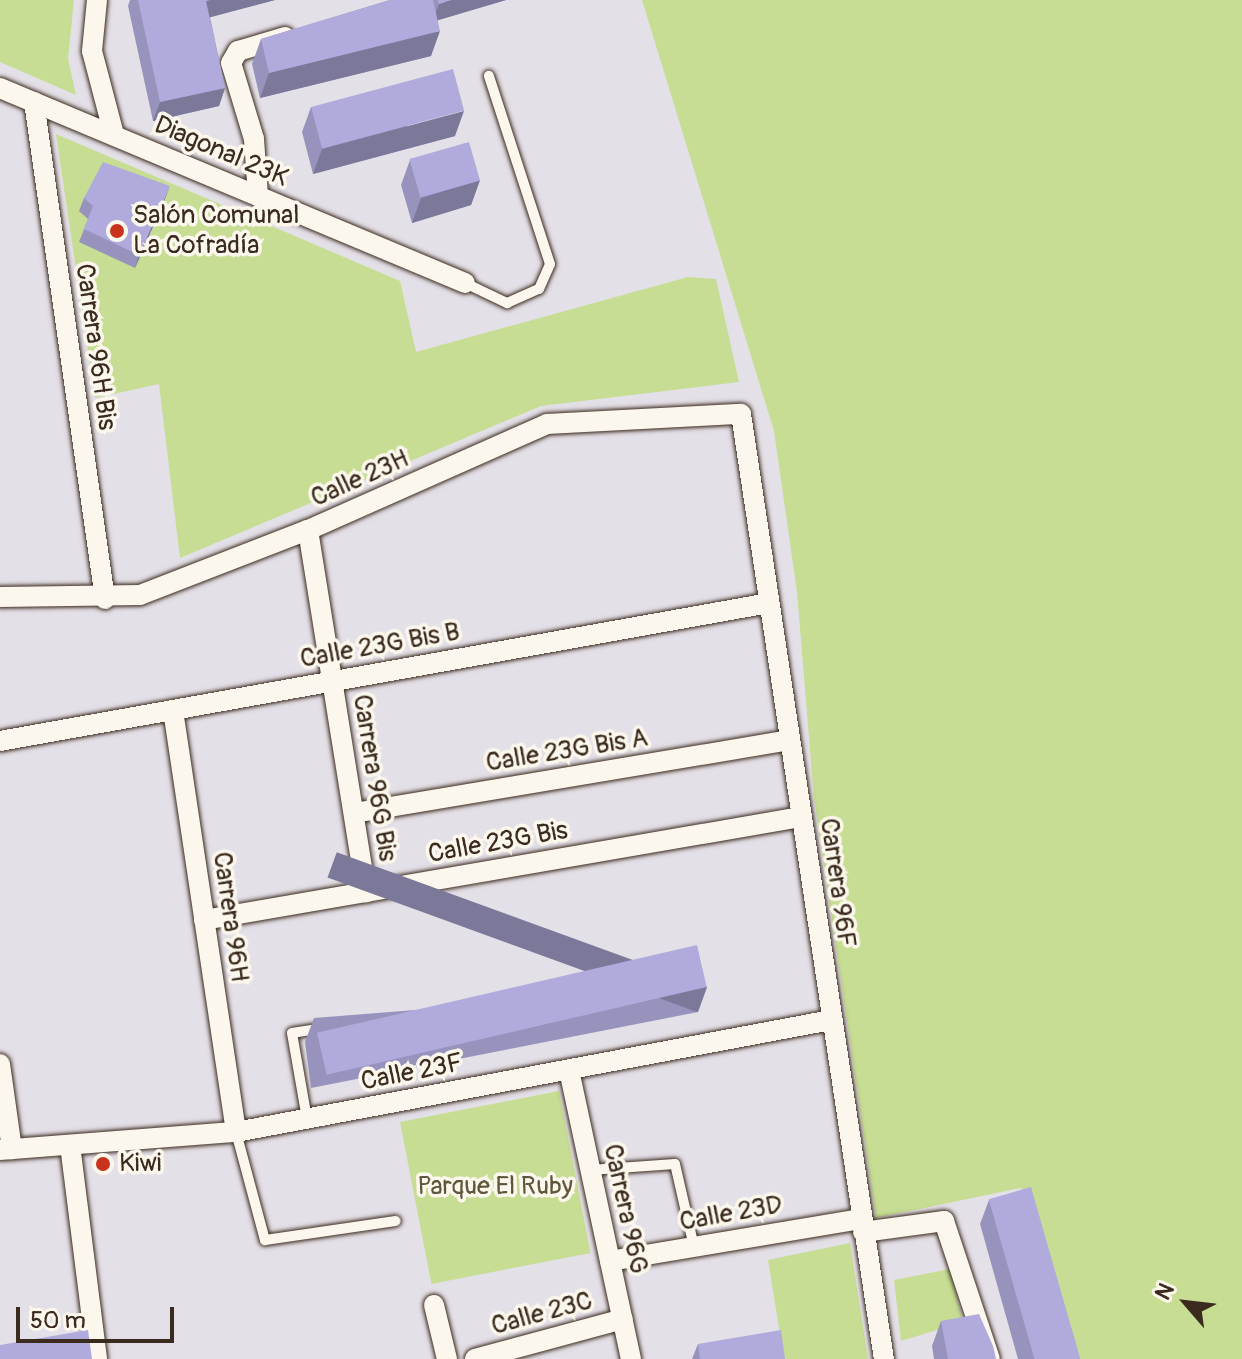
<!DOCTYPE html>
<meta charset="utf-8">
<style>
body{margin:0}
#map{position:relative;width:1242px;height:1359px;overflow:hidden;background:#e4e0e7;font-family:Pangolin,sans-serif}
div>[style]{position:absolute}
.green>*{inset:0;background:#c6dd93;transform-origin:0 0}
.roads{filter:drop-shadow(0 0 2px #3b2a1e) drop-shadow(0 0 2px #3b2a1e)}
.service>*{height:10px;margin:-5px;padding:0 5px;transform-origin:5px;border-radius:5px;background:#fbf7ec}
.minor>*{height:20px;margin:-10px;padding:0 10px;transform-origin:10px;border-radius:10px;background:#fbf7ec}
.wall>*{inset:0;background:#9793bd}
.shaded-wall>*{inset:0;background:#7b789a;transform-origin:0 0}
.building>*{inset:0;background:#b0abdc;transform-origin:0 0}
.dots>*{width:22px;height:22px;translate:-50% -50%;box-sizing:border-box;border:4px solid #fbf7ec;border-radius:50%}
span{translate:-50% -50%;white-space:nowrap;text-align:center;line-height:1.15;-webkit-text-stroke:7px #fbf7ec;paint-order:stroke}
.street-label{font-size:26px;color:#3b2a1e}
.poi-label{font-size:26px;color:#3b2a1e}
.left{translate:0 -50%;text-align:left}
.park-label{font-size:26px;color:#5e573b}
.north{position:absolute;left:1146px;top:1263px;width:80px;height:80px;-webkit-text-stroke:6px #fbf7ec;paint-order:stroke;rotate:298deg;font-size:22px;font-weight:700;line-height:32px;text-align:center;color:#3b2a1e}
.north::after{content:'';display:block;margin:auto;width:28px;height:36px;background:#3b2a1e;clip-path:polygon(50% 0,100% 100%,50% 72%,0 100%)}
.scale{position:absolute;left:16px;top:1307px;width:158px;height:36px;box-sizing:border-box;border:4px solid #3b2a1e;border-top:0;padding-left:10px;font-size:24px;line-height:28px;white-space:nowrap;color:#3b2a1e;-webkit-text-stroke:6px #fbf7ec;paint-order:stroke}
</style>
<div id="map">
<div class="green">
<i style="clip-path:polygon(0 0,74px 0,68px 59px,76px 95px,0 62px)"></i>
<i style="clip-path:polygon(642px 0,1242px 0,1242px 1359px,1074px 1359px,1021px 1188px,876px 1218px,814px 798px,797px 592px,774px 431px)"></i>
<i style="clip-path:polygon(56px 134px,400px 281px,416px 352px,688px 277px,716px 279px,739px 382px,541px 406px,180px 558px,159px 384px,95px 398px)"></i>
<i style="left:559px;top:1091px;width:165px;height:162px;rotate:79deg"></i>
<i style="clip-path:polygon(850px 1243px,868px 1359px,784px 1359px,768px 1260px)"></i>
<i style="clip-path:polygon(950px 1269px,963px 1322px,901px 1341px,894px 1280px)"></i>
</div>
<div class="roads">
<div class="service">
<i style="left:465px;top:283px;width:47px;rotate:25.5deg"></i>
<i style="left:507px;top:303px;width:35px;rotate:-24deg"></i>
<i style="left:539px;top:289px;width:27px;rotate:-66deg"></i>
<i style="left:550px;top:264px;width:198px;rotate:-108deg"></i>
<i style="left:307px;top:1119px;width:87px;rotate:-99.9deg"></i>
<i style="left:292px;top:1033px;width:31px;rotate:-9deg"></i>
<i style="left:236px;top:1132px;width:112px;rotate:75deg"></i>
<i style="left:265px;top:1240px;width:132px;rotate:-8.3deg"></i>
<i style="left:590px;top:1170px;width:85px;rotate:-4deg"></i>
<i style="left:675px;top:1164px;width:85px;rotate:77.1deg"></i>
</div>
<div class="minor">
<i style="left:97px;top:0;width:51px;rotate:95.6deg"></i>
<i style="left:92px;top:51px;width:87px;rotate:75.3deg"></i>
<i style="left:0;top:88px;width:504px;rotate:22.75deg"></i>
<i style="left:34px;top:102px;width:502px;rotate:81.87deg"></i>
<i style="left:258px;top:196px;width:57px;rotate:-94deg"></i>
<i style="left:254px;top:139px;width:79px;rotate:-106.8deg"></i>
<i style="left:231px;top:63px;width:14px;rotate:-60deg"></i>
<i style="left:238px;top:51px;width:49px;rotate:-16.6deg"></i>
<i style="left:308px;top:530px;width:367px;rotate:80.9deg"></i>
<i style="left:0;top:597px;width:140px;rotate:-0.8deg"></i>
<i style="left:140px;top:595px;width:180px;rotate:-21.2deg"></i>
<i style="left:308px;top:530px;width:261px;rotate:-23.9deg"></i>
<i style="left:547px;top:424px;width:194px;rotate:-3deg"></i>
<i style="left:741px;top:414px;width:956px;rotate:81.4deg"></i>
<i style="left:173px;top:710px;width:427px;rotate:81.5deg"></i>
<i style="left:0;top:741px;width:781px;rotate:-10.17deg"></i>
<i style="left:354px;top:813px;width:441px;rotate:-9.5deg"></i>
<i style="left:204px;top:920px;width:606px;rotate:-9.79deg"></i>
<i style="left:0;top:1064px;width:86px;rotate:82deg"></i>
<i style="left:569px;top:1070px;width:296px;rotate:77.9deg"></i>
<i style="left:70px;top:1145px;width:216px;rotate:82.8deg"></i>
<i style="left:0;top:1150px;width:237px;rotate:-4.4deg"></i>
<i style="left:236px;top:1132px;width:605px;rotate:-10.66deg"></i>
<i style="left:863px;top:1232px;width:82px;rotate:-7.7deg"></i>
<i style="left:944px;top:1221px;width:145px;rotate:71.6deg"></i>
<i style="left:610px;top:1261px;width:254px;rotate:-9.5deg"></i>
<i style="left:434px;top:1305px;width:56px;rotate:76.5deg"></i>
<i style="left:475px;top:1359px;width:153px;rotate:-15.1deg"></i>
</div>
</div>
<div class="wall">
<i style="clip-path:polygon(130px 0,275px 0,210px 17px,225px 88px,219px 106px,153px 121px,128px 6px)"></i>
<i style="clip-path:polygon(390px 0,506px 0,438px 20px,431px 56px,260px 98px,252px 64px,261px 39px)"></i>
<i style="clip-path:polygon(311px 107px,455px 136px,313px 174px,302px 132px)"></i>
<i style="clip-path:polygon(410px 160px,480px 180px,471px 205px,412px 223px,401px 185px)"></i>
<i style="clip-path:polygon(84px 198px,165px 199px,135px 268px,79px 242px,88px 219px,79px 211px)"></i>
<i style="clip-path:polygon(707px 987px,698px 1012px,311px 1088px,305px 1042px,314px 1018px)"></i>
<i style="clip-path:polygon(989px 1200px,1080px 1359px,1018px 1359px,980px 1224px)"></i>
<i style="clip-path:polygon(941px 1321px,996px 1359px,934px 1359px,932px 1346px)"></i>
<i style="clip-path:polygon(698px 1344px,785px 1359px,692px 1359px)"></i>
</div>
<div class="shaded-wall">
<i style="clip-path:polygon(210px 0,275px 0,200px 20px,206px 1px)"></i>
<i style="clip-path:polygon(451px 0,506px 0,432px 22px,439px 4px)"></i>
<i style="clip-path:polygon(440px 31px,431px 56px,260px 98px,269px 73px)"></i>
<i style="clip-path:polygon(225px 88px,219px 106px,153px 121px,160px 102px)"></i>
<i style="clip-path:polygon(464px 111px,455px 136px,313px 174px,322px 149px)"></i>
<i style="clip-path:polygon(480px 180px,471px 205px,412px 223px,421px 198px)"></i>
<i style="clip-path:polygon(170px 186px,165px 199px,135px 268px,139px 255px)"></i>
<i style="left:707px;top:987px;width:27px;height:394px;rotate:110deg"></i>
</div>
<div class="building">
<i style="clip-path:polygon(138px 0,210px 0,206px 1px,225px 88px,160px 102px)"></i>
<i style="clip-path:polygon(390px 0,433px 0,440px 31px,269px 73px,261px 39px)"></i>
<i style="clip-path:polygon(438px 0,451px 0,439px 4px)"></i>
<i style="left:453px;top:69px;width:43px;height:147px;rotate:75deg"></i>
<i style="left:469px;top:142px;width:40px;height:62px;rotate:74deg"></i>
<i style="clip-path:polygon(103px 162px,170px 186px,139px 255px,84px 229px,93px 206px,84px 198px)"></i>
<i style="left:697px;top:945px;width:43px;height:390px;rotate:77deg"></i>
<i style="left:1031px;top:1187px;width:179px;height:44px;rotate:74deg"></i>
<i style="clip-path:polygon(979px 1314px,993px 1346px,996px 1359px,948px 1359px,941px 1321px)"></i>
<i style="clip-path:polygon(88px 1330px,92px 1359px,0 1359px,0 1345px)"></i>
<i style="clip-path:polygon(781px 1330px,785px 1359px,700px 1359px,698px 1344px)"></i>
</div>
<div class="dots">
<i style="left:117px;top:231px;background:#c8321e"></i>
<i style="left:103px;top:1164px;background:#c8321e"></i>
</div>
<div class="street-label">
<span style="left:221px;top:152px;rotate:23deg">Diagonal 23K</span>
<span style="left:95px;top:347px;rotate:82deg">Carrera 96H Bis</span>
<span style="left:360px;top:479px;rotate:-24deg">Calle 23H</span>
<span style="left:380px;top:646px;rotate:-10deg">Calle 23G Bis B</span>
<span style="left:567px;top:751px;rotate:-9deg">Calle 23G Bis A</span>
<span style="left:374px;top:778px;rotate:81deg">Carrera 96G Bis</span>
<span style="left:498px;top:843px;rotate:-10deg">Calle 23G Bis</span>
<span style="left:837px;top:883px;rotate:82deg">Carrera 96F</span>
<span style="left:230px;top:917px;rotate:82deg">Carrera 96H</span>
<span style="left:412px;top:1073px;rotate:-11deg">Calle 23F</span>
<span style="left:625px;top:1209px;rotate:78deg">Carrera 96G</span>
<span style="left:731px;top:1214px;rotate:-10deg">Calle 23D</span>
<span style="left:542px;top:1314px;rotate:-15deg">Calle 23C</span>
</div>
<div class="poi-label">
<span class="left" style="left:133px;top:231px">Salón Comunal<br>La Cofradía</span>
<span class="left" style="left:119px;top:1164px">Kiwi</span>
</div>
<div class="park-label">
<span style="left:495px;top:1187px">Parque El Ruby</span>
</div>
<div class="north">N</div>
<div class="scale">50 m</div>
</div>
